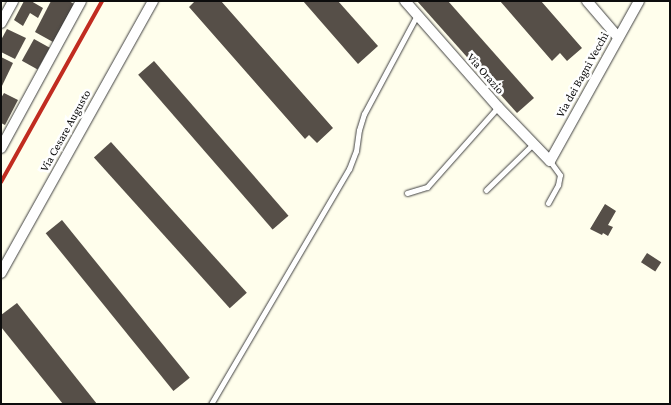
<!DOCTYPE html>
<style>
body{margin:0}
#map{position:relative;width:671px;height:405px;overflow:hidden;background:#fffeec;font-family:"Crimson Pro",serif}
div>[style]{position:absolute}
.building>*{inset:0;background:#564f48;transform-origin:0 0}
.roads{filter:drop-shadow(0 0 1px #404040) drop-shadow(0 0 1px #404040)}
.lane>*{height:5px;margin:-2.5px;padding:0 2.5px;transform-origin:2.5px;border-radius:2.5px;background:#fff}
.street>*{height:10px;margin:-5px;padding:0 5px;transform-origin:5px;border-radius:5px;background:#fff}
.rail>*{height:4px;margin:-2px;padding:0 2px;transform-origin:2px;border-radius:2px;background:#c12c20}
span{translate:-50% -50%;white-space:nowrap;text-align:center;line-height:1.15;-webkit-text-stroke:5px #fff;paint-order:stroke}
.street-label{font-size:12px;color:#0d0d0d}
.frame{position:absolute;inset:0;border:2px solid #0d0d0d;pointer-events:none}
</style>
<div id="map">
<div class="building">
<i style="clip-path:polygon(24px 1px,31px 1px,43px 8px,38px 18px,30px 13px,23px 26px,14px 20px)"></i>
<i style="clip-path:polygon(51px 1px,69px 1px,74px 4px,53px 42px,35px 32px)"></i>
<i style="clip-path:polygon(195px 1px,221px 1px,333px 128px,317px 143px,309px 135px,305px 139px,189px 7px)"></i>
<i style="clip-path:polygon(303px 1px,338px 1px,378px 46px,358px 64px)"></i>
<i style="clip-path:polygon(417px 1px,448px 1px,534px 98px,517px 113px)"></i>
<i style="clip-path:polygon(500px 1px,541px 1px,582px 48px,567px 61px,560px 53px,552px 61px)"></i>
<i style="clip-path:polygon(7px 29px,26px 38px,15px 59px,1px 52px,1px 40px)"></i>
<i style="left:34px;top:39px;width:18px;height:25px;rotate:29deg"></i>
<i style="clip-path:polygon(1px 57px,13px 63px,1px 88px)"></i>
<i style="left:154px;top:61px;width:205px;height:21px;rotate:49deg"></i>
<i style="clip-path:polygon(4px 93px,18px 100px,5px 125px,1px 123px,1px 98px)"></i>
<i style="left:111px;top:142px;width:203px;height:23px;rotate:48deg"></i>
<i style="clip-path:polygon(605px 204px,616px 211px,608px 225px,613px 227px,608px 236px,603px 233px,602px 235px,590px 229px)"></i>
<i style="left:62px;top:220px;width:203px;height:21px;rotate:51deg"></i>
<i style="left:647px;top:253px;width:17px;height:11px;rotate:33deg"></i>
<i style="clip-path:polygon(17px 303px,97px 404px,63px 404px,1px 327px,1px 315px)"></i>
</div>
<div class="roads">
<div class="lane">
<i style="left:486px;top:190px;width:64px;rotate:-44.4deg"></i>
<i style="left:407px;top:193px;width:21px;rotate:-17deg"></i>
<i style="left:427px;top:187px;width:107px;rotate:-48.4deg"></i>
<i style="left:548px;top:203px;width:21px;rotate:-61deg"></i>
<i style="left:558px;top:185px;width:10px;rotate:-79deg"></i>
<i style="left:560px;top:175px;width:17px;rotate:-126deg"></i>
<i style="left:211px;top:404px;width:273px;rotate:-59.6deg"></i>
<i style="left:349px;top:169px;width:19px;rotate:-69deg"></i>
<i style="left:356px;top:151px;width:21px;rotate:-82deg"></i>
<i style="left:359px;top:130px;width:17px;rotate:-73deg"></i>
<i style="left:364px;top:114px;width:112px;rotate:-61.8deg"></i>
</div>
<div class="street">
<i style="left:405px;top:1px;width:141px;rotate:48.7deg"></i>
<i style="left:498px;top:107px;width:75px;rotate:46.1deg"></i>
<i style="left:550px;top:161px;width:183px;rotate:-60.9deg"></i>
<i style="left:587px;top:1px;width:48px;rotate:49.3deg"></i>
<i style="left:1px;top:23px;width:25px;rotate:-61deg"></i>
<i style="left:1px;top:148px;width:167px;rotate:-61.4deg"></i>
<i style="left:1px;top:273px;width:312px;rotate:-60.8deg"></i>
</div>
</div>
<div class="rail">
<i style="left:1px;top:182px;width:207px;rotate:-60.8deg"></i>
</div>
<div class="street-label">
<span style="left:485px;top:74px;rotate:49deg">Via Orazio</span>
<span style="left:583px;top:75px;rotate:-61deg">Via dei Bagni Vecchi</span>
<span style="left:66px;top:131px;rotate:-61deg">Via Cesare Augusto</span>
</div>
<div class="frame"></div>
</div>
